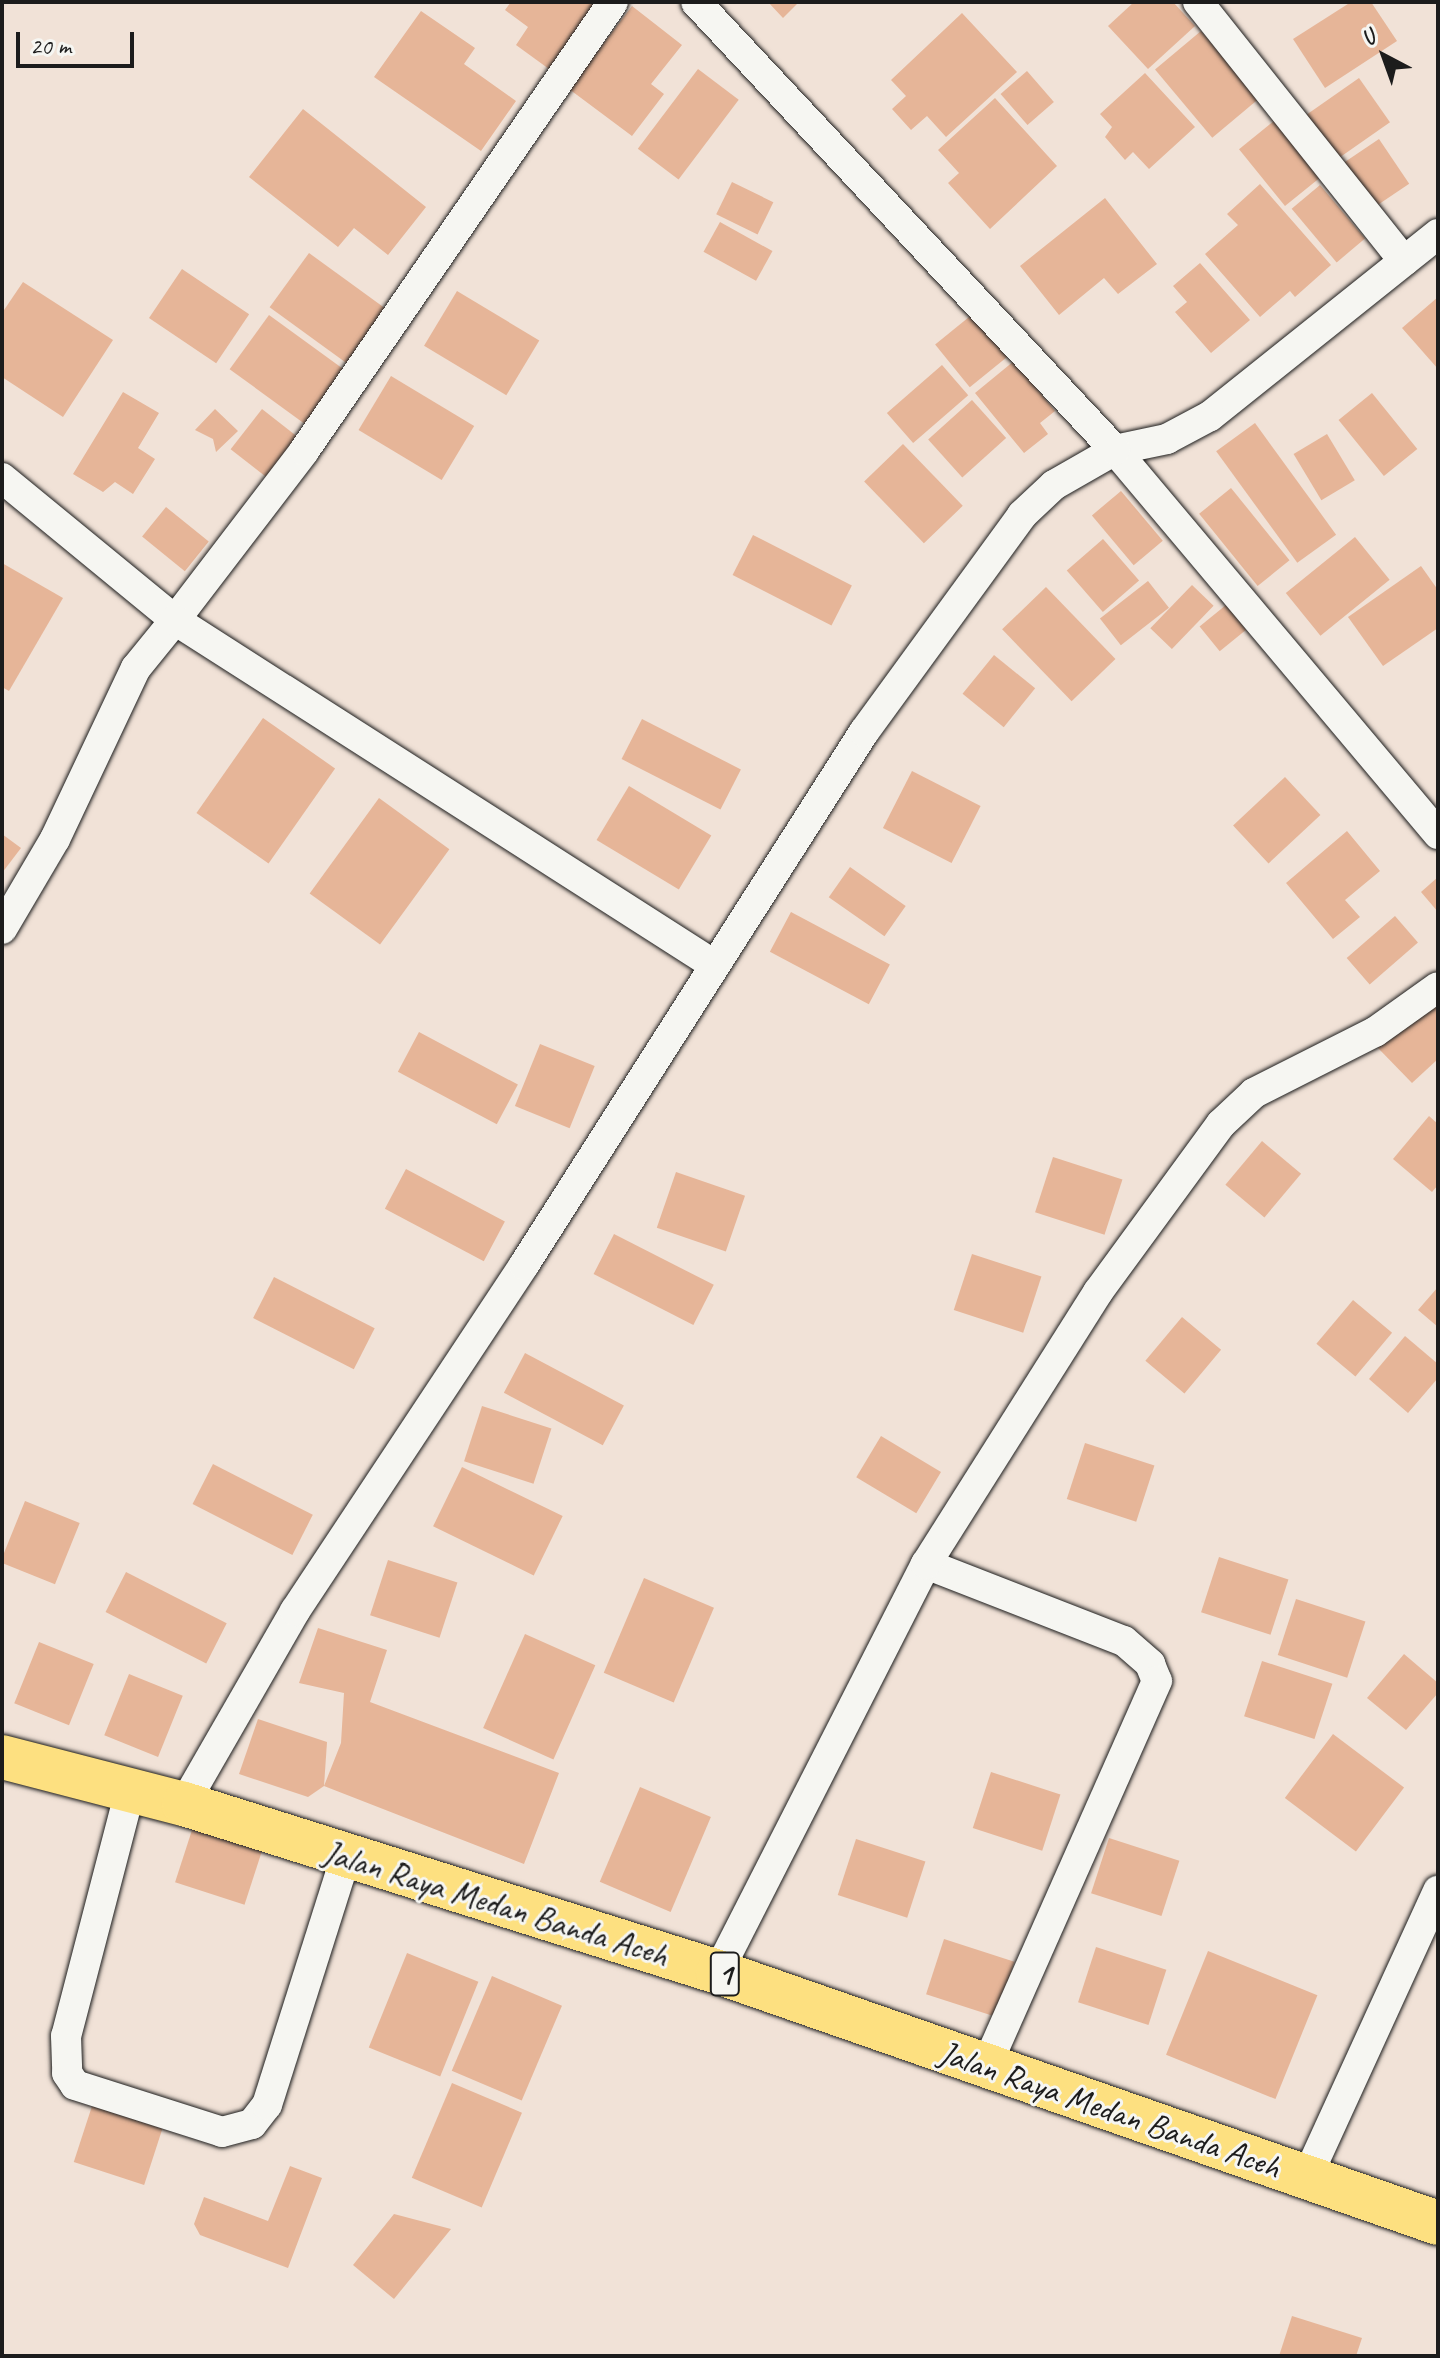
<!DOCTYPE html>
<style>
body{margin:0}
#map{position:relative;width:1440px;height:2358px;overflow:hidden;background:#f1e2d7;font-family:Caveat,sans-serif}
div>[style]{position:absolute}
.building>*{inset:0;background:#e6b598;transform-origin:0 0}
.roads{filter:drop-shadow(0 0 2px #1c1c1c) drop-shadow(0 0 2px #1c1c1c)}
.street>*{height:30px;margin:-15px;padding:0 15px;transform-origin:15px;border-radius:15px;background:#f6f6f2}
.highway>*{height:44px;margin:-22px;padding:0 22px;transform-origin:22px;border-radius:22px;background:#fde080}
span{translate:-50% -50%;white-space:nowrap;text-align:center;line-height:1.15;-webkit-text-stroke:6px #f6f6f2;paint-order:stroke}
.shield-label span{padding:2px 6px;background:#f6f6f2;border:2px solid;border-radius:6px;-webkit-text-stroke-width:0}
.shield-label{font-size:32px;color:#1c1c1c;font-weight:700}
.street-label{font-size:34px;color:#1c1c1c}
.frame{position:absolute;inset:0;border:4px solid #1c1c1c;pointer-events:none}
.north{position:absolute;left:1344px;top:16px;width:80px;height:80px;-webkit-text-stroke:6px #f6f6f2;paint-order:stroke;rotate:319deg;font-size:22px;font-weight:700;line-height:32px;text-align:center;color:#1c1c1c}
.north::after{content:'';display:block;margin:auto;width:28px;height:36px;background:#1c1c1c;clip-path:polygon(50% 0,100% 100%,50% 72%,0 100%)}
.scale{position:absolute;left:16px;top:32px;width:118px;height:36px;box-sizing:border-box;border:4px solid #1c1c1c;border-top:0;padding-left:10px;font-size:24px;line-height:28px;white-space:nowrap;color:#1c1c1c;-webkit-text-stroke:6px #f6f6f2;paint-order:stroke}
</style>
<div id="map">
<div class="building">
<i style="clip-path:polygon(511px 2px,597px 2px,549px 69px,516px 45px,528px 27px,505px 10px)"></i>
<i style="clip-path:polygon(768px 2px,799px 2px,783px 18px)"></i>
<i style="clip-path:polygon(1134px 2px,1173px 2px,1195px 26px,1148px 69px,1108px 26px)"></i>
<i style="clip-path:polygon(1351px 2px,1371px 2px,1397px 41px,1325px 88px,1293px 39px)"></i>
<i style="clip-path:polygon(632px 6px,682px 45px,651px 84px,664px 94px,632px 136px,569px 89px)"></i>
<i style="clip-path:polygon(421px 11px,475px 48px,464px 64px,516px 101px,481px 151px,374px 77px)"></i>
<i style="clip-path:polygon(962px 13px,1017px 72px,946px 137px,927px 116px,911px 130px,892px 109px,906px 96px,891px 80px)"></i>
<i style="left:1201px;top:31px;width:89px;height:60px;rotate:50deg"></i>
<i style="left:698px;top:69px;width:51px;height:100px;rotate:37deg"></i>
<i style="left:1027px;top:71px;width:41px;height:35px;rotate:49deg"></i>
<i style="clip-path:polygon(1145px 73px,1195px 127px,1149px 169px,1133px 152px,1125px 160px,1105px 137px,1112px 127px,1100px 114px)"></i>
<i style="left:1359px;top:78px;width:54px;height:65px;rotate:55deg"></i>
<i style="clip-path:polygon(995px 98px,1057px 166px,990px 229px,948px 183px,959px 173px,938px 150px)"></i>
<i style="clip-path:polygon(303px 109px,426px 207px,388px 255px,354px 228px,338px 247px,249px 177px)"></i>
<i style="left:1274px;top:121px;width:73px;height:45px;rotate:51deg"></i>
<i style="left:1379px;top:139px;width:54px;height:43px;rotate:56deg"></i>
<i style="left:732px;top:182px;width:46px;height:36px;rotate:26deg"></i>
<i style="clip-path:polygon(1260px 184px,1331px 265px,1295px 297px,1290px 291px,1260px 317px,1205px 254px,1238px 225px,1227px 214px)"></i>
<i style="left:1320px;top:185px;width:70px;height:37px;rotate:50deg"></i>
<i style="clip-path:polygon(1105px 198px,1157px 264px,1118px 294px,1104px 278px,1059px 315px,1020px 266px)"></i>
<i style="left:720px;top:222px;width:60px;height:34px;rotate:29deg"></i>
<i style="left:309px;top:253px;width:97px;height:67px;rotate:36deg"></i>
<i style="clip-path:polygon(1200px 263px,1250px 320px,1211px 353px,1175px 312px,1187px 302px,1173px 286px)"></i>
<i style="left:182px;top:269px;width:81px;height:59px;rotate:34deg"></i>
<i style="clip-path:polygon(23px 282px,113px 340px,63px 417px,2px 377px,2px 313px)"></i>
<i style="left:457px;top:291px;width:96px;height:64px;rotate:31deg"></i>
<i style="clip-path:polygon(1438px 297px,1438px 369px,1402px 328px)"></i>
<i style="left:974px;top:313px;width:55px;height:50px;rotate:51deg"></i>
<i style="left:269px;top:315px;width:96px;height:67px;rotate:36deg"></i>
<i style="clip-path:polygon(1014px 361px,1055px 411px,1040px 423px,1048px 434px,1024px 453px,975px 393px)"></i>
<i style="left:942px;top:365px;width:40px;height:73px;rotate:49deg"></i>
<i style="left:391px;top:376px;width:97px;height:63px;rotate:31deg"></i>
<i style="clip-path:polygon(123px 392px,159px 413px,138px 448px,155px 459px,133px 494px,115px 482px,103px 492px,73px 474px)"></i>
<i style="left:1372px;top:393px;width:72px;height:43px;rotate:51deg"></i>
<i style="left:972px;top:400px;width:51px;height:59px;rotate:48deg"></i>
<i style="clip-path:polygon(215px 409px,238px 431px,216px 452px,213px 439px,195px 430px)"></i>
<i style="left:262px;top:409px;width:49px;height:51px;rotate:38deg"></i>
<i style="left:1255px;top:423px;width:138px;height:48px;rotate:54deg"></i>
<i style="left:1327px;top:434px;width:54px;height:39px;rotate:59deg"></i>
<i style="left:903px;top:444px;width:86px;height:54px;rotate:46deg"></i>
<i style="left:1231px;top:488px;width:93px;height:41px;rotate:51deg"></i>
<i style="left:1121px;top:491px;width:65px;height:38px;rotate:50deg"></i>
<i style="left:166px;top:507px;width:55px;height:38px;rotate:39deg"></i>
<i style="left:753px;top:535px;width:111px;height:45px;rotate:27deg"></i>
<i style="left:1355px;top:537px;width:55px;height:89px;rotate:51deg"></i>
<i style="left:1103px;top:539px;width:55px;height:48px;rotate:49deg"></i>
<i style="clip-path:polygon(2px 563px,63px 598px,9px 691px,2px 687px)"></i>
<i style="clip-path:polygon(1421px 566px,1438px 590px,1438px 628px,1383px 666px,1348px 617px)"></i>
<i style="left:1148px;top:581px;width:34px;height:61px;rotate:52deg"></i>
<i style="left:1192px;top:585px;width:30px;height:60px;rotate:44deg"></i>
<i style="left:1046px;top:587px;width:100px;height:61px;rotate:46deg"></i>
<i style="left:1226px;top:605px;width:32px;height:34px;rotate:51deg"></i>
<i style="left:994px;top:655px;width:53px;height:50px;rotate:39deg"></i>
<i style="left:263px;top:718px;width:88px;height:116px;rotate:35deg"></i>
<i style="left:642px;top:719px;width:111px;height:45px;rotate:27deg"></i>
<i style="left:912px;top:771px;width:77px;height:64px;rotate:27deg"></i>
<i style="left:1285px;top:777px;width:52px;height:71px;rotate:47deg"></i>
<i style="left:629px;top:786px;width:96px;height:63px;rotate:31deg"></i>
<i style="left:379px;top:798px;width:87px;height:118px;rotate:36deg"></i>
<i style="clip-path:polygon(1347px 831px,1380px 871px,1345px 900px,1360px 917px,1333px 939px,1286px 883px)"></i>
<i style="clip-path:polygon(2px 834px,21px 848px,2px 873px)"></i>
<i style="left:850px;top:867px;width:68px;height:37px;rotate:35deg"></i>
<i style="clip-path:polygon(1438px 877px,1438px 912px,1421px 892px)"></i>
<i style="left:791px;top:912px;width:112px;height:45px;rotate:28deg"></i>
<i style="left:1395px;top:916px;width:35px;height:64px;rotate:49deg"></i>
<i style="clip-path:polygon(1432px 996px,1438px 1002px,1438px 1059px,1412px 1083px,1378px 1048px)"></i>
<i style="left:419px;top:1032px;width:112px;height:45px;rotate:28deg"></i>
<i style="left:540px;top:1044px;width:59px;height:67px;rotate:22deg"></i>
<i style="clip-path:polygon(1429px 1116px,1438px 1124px,1438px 1185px,1432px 1192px,1393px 1159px)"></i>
<i style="left:1262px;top:1141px;width:51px;height:57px;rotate:40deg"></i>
<i style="left:1053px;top:1157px;width:73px;height:58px;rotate:18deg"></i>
<i style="left:406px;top:1169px;width:112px;height:45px;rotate:28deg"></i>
<i style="left:676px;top:1172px;width:73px;height:59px;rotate:19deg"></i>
<i style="left:614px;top:1234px;width:112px;height:45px;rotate:27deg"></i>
<i style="left:972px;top:1254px;width:73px;height:59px;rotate:18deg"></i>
<i style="left:274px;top:1277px;width:113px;height:46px;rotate:27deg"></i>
<i style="clip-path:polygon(1438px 1287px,1438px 1327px,1418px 1310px)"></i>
<i style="left:1353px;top:1300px;width:51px;height:57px;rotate:40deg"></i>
<i style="left:1182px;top:1317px;width:51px;height:57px;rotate:40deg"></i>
<i style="clip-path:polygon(1405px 1336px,1438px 1364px,1438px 1378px,1408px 1413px,1369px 1379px)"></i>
<i style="left:525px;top:1353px;width:112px;height:45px;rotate:28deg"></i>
<i style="left:482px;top:1406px;width:73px;height:58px;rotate:18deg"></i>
<i style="left:881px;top:1436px;width:70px;height:48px;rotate:31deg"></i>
<i style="left:1085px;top:1443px;width:73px;height:59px;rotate:18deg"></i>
<i style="left:213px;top:1464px;width:112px;height:45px;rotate:27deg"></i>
<i style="left:462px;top:1467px;width:112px;height:66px;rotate:26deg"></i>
<i style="left:25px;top:1501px;width:59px;height:66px;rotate:22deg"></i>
<i style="left:1219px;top:1557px;width:73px;height:58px;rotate:18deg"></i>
<i style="left:388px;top:1560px;width:73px;height:58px;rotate:18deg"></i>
<i style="left:126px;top:1572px;width:113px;height:45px;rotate:27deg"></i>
<i style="left:644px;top:1578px;width:76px;height:103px;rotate:23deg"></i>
<i style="left:1296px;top:1599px;width:73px;height:59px;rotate:18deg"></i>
<i style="clip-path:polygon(318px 1628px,387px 1650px,370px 1702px,559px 1773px,524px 1864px,324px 1786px,341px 1743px,344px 1693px,299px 1683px)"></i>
<i style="left:525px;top:1634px;width:77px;height:103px;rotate:24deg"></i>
<i style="left:39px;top:1642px;width:59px;height:66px;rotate:22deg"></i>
<i style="clip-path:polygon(1404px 1654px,1438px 1683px,1438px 1693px,1406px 1730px,1367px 1698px)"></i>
<i style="left:1262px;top:1661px;width:74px;height:58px;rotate:18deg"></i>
<i style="left:129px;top:1674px;width:58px;height:66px;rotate:22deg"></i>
<i style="clip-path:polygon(258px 1719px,327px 1742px,324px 1786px,308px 1797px,239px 1774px)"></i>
<i style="left:1333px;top:1734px;width:89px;height:80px;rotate:37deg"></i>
<i style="left:991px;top:1772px;width:73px;height:59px;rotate:18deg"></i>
<i style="left:640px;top:1787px;width:77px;height:103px;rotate:23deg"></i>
<i style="left:193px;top:1827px;width:73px;height:58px;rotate:18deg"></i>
<i style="left:1109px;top:1838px;width:74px;height:58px;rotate:18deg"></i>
<i style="left:856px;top:1839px;width:73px;height:59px;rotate:18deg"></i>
<i style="left:944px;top:1939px;width:74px;height:58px;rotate:18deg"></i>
<i style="left:1096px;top:1947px;width:74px;height:58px;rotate:18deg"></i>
<i style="left:1208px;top:1951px;width:118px;height:112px;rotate:22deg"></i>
<i style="left:407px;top:1953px;width:77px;height:102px;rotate:22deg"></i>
<i style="left:492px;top:1976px;width:76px;height:103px;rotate:23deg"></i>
<i style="left:452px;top:2083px;width:76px;height:103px;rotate:23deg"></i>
<i style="left:92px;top:2106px;width:74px;height:59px;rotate:18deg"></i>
<i style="clip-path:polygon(290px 2166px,322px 2178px,288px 2268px,200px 2235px,194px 2224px,204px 2197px,268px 2221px)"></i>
<i style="clip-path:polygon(394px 2214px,451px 2229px,394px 2299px,353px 2265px)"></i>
<i style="clip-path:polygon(1292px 2316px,1362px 2338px,1356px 2356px,1279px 2356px)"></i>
</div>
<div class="roads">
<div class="street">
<i style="left:1198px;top:2px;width:331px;rotate:51.5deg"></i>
<i style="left:1438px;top:234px;width:292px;rotate:141.4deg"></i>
<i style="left:1210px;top:416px;width:49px;rotate:151.9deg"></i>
<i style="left:1167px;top:439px;width:53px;rotate:168.1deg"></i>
<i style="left:1115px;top:450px;width:502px;rotate:49.93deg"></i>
<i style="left:2px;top:478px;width:224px;rotate:39.4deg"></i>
<i style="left:175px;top:620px;width:213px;rotate:-52.6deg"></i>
<i style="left:304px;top:451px;width:545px;rotate:-55.46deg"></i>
<i style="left:2px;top:929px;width:104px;rotate:-59.5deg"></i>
<i style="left:55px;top:839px;width:189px;rotate:-64.7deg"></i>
<i style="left:136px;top:668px;width:62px;rotate:-50.9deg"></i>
<i style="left:175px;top:620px;width:639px;rotate:32.6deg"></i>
<i style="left:926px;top:1564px;width:212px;rotate:21.3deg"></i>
<i style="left:1124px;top:1641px;width:35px;rotate:41deg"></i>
<i style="left:1150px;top:1664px;width:18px;rotate:68deg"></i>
<i style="left:1157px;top:1681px;width:420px;rotate:113.9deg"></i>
<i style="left:130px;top:1791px;width:253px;rotate:104.6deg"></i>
<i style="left:66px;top:2036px;width:37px;rotate:88deg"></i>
<i style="left:67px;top:2073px;width:14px;rotate:56deg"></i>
<i style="left:75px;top:2085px;width:154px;rotate:17.7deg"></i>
<i style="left:222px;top:2132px;width:31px;rotate:-15deg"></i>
<i style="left:252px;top:2124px;width:24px;rotate:-52deg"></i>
<i style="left:267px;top:2105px;width:261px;rotate:-72.4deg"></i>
<i style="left:184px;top:1804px;width:223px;rotate:-60.1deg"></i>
<i style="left:295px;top:1611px;width:415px;rotate:-56.5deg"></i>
<i style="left:524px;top:1265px;width:632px;rotate:-57.47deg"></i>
<i style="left:864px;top:732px;width:268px;rotate:-53.9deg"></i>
<i style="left:1022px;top:515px;width:44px;rotate:-43.2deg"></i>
<i style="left:1054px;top:485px;width:70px;rotate:-29.8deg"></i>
<i style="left:1115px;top:450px;width:613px;rotate:-133.08deg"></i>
<i style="left:718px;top:1972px;width:458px;rotate:-63deg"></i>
<i style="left:926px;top:1564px;width:322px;rotate:-57.7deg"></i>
<i style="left:1098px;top:1292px;width:208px;rotate:-53.8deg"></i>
<i style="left:1221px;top:1124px;width:45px;rotate:-43.2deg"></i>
<i style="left:1254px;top:1093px;width:136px;rotate:-26.8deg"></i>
<i style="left:1375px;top:1032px;width:77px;rotate:-35.5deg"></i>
<i style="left:1307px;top:2177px;width:315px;rotate:-65.4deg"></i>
</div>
<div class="highway">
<i style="left:2px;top:1757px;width:188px;rotate:14.5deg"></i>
<i style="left:184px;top:1804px;width:560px;rotate:17.46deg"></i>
<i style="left:718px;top:1972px;width:762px;rotate:19.22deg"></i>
</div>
</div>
<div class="shield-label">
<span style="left:725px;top:1974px">1</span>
</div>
<div class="street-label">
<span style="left:496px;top:1903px;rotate:17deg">Jalan Raya Medan Banda Aceh</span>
<span style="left:1110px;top:2109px;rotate:19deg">Jalan Raya Medan Banda Aceh</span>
</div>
<div class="frame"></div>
<div class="north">U</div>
<div class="scale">20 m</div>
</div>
